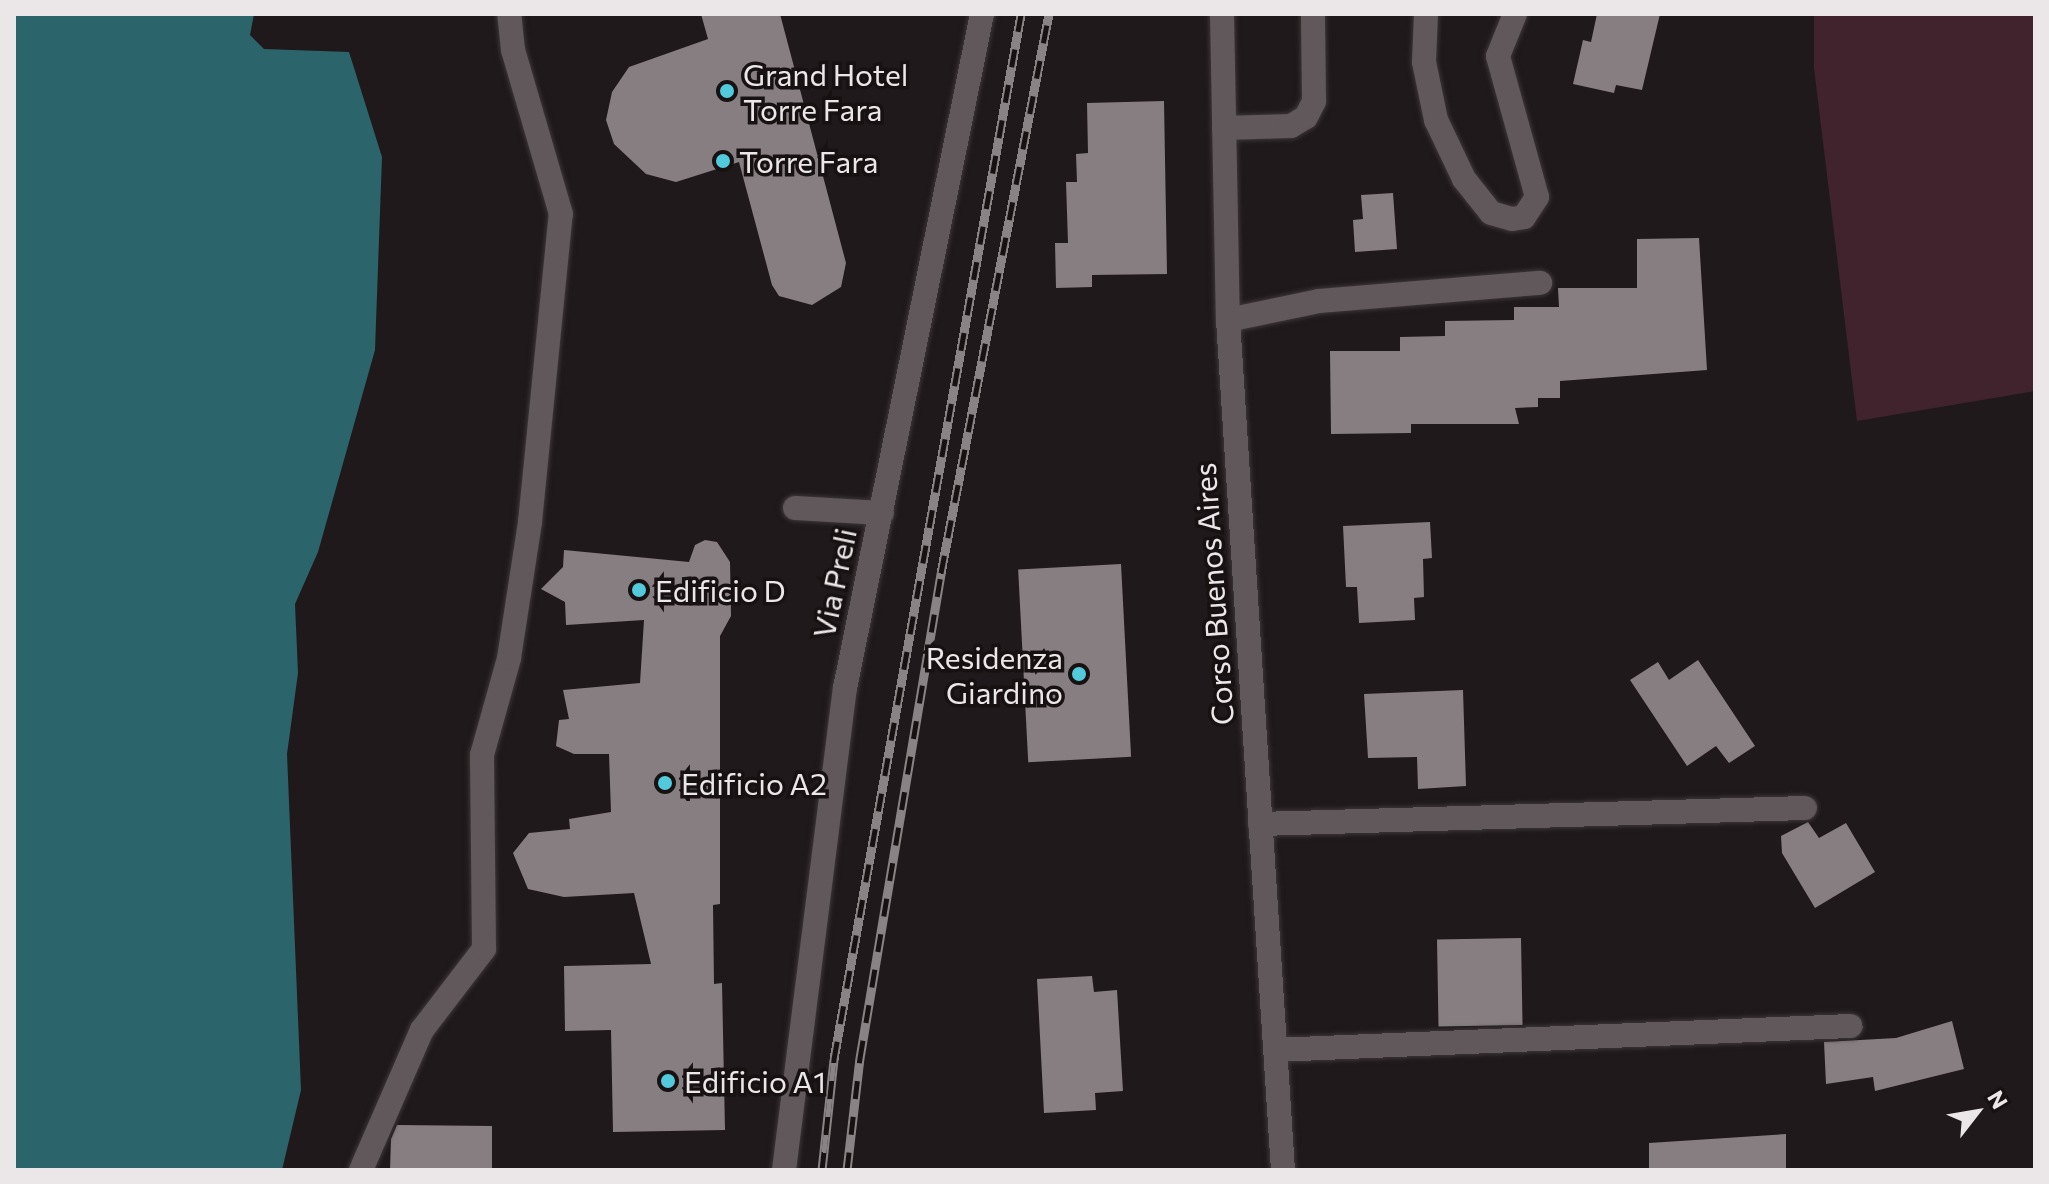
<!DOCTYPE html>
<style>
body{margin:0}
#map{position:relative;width:2049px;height:1184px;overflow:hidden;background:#20191b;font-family:Commissioner,sans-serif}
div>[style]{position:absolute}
.green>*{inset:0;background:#40232d}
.water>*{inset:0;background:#2c646c}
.building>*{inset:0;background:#877e81;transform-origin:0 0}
.roads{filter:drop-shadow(0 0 2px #3c3638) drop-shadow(0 0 2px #3c3638)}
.lane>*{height:24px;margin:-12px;padding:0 12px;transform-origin:12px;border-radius:12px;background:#60585a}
.street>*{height:24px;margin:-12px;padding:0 12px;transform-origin:12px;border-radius:12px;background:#60585a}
.rail>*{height:9px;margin-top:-4.5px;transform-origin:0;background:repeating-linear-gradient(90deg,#171112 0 18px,#898385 0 36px);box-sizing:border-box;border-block:2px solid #898385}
.dots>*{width:22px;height:22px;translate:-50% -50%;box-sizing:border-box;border:4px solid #171112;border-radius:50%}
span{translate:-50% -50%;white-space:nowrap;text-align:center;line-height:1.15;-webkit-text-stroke:7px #171112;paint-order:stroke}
.poi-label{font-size:30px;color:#ebe6e8}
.left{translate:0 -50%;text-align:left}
.right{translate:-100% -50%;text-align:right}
.street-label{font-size:30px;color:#ebe6e8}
.frame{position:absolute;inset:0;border:16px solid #ebe6e8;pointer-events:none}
.north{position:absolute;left:1937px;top:1072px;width:80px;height:80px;-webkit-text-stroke:6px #171112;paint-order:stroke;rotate:59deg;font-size:22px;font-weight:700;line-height:32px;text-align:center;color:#ebe6e8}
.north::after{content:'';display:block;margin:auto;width:28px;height:36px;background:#ebe6e8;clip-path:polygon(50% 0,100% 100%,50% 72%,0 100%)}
</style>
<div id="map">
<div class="green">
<i style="clip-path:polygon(1814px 14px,2035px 14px,2035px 391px,1857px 421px,1814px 68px)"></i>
</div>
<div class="water">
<i style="clip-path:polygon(14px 14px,254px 14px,250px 35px,264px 49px,349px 52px,382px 157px,375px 350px,318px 552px,295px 604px,298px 673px,287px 754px,301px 1090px,282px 1170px,14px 1170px)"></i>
</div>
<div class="building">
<i style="clip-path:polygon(701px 14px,780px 14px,846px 263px,841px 287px,812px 305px,779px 296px,772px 285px,739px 162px,676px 182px,646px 174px,614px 144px,606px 120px,612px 92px,629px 67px,708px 39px)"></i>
<i style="clip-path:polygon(1597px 14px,1660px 14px,1642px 90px,1616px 85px,1614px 93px,1573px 84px,1583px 40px,1591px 42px)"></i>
<i style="clip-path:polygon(1164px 101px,1167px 274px,1092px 275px,1092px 287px,1056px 288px,1055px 243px,1068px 243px,1066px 182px,1077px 182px,1076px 154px,1088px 153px,1087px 103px)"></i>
<i style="clip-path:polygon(1393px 193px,1397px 249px,1355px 252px,1353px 220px,1363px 219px,1361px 195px)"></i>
<i style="clip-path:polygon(1699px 238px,1707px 370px,1560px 381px,1560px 398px,1538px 398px,1538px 407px,1515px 408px,1519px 424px,1411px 424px,1411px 433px,1331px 434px,1330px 351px,1400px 351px,1400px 337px,1445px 336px,1445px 321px,1514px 320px,1514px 307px,1559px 307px,1558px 288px,1637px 288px,1637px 239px)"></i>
<i style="clip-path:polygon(1430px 522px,1432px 558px,1423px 559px,1424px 597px,1414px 598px,1415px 620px,1359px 623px,1357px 587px,1346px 587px,1343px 526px)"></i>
<i style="clip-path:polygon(705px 540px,717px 542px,730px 562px,731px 616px,720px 636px,720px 904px,713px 905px,714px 984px,722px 983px,725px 1130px,613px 1132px,611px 1030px,565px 1031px,564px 966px,651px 964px,634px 893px,564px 897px,528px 889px,513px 853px,529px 833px,570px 829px,569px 819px,611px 812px,609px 754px,574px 754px,556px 746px,559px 720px,569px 719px,563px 690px,640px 683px,644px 620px,566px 625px,565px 602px,541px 589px,563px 567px,564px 550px,689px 562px,695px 545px)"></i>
<i style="left:1121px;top:564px;width:193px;height:103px;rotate:87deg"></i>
<i style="clip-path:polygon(1698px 660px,1755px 746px,1729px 763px,1716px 746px,1687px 766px,1630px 680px,1658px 662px,1669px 680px)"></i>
<i style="clip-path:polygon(1463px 690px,1466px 786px,1418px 789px,1417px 757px,1368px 758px,1364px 694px)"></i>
<i style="clip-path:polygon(1808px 822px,1819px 838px,1846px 823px,1875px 872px,1815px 908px,1782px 853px,1781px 836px)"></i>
<i style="left:1521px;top:938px;width:87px;height:84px;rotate:89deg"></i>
<i style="clip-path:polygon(1092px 976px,1094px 992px,1117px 990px,1123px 1091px,1095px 1093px,1096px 1110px,1044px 1113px,1037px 979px)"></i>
<i style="clip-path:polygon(1952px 1021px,1964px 1069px,1875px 1091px,1873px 1077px,1826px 1084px,1824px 1042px,1896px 1038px)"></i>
<i style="clip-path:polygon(397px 1125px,492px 1126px,492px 1170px,390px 1170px,391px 1139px)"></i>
<i style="clip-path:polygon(1786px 1134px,1786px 1170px,1649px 1170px,1649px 1143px)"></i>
</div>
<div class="roads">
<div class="lane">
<i style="left:1426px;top:14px;width:48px;rotate:92.4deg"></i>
<i style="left:1424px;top:62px;width:59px;rotate:78.3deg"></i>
<i style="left:1436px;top:120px;width:65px;rotate:64.6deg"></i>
<i style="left:1464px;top:179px;width:43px;rotate:51.5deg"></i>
<i style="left:1491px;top:213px;width:22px;rotate:16deg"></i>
<i style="left:1512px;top:219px;width:12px;rotate:-9deg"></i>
<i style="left:1524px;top:217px;width:24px;rotate:-57deg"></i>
<i style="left:1537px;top:197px;width:146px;rotate:-105.5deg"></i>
<i style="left:1498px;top:56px;width:45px;rotate:-68deg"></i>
<i style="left:1224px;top:128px;width:67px;rotate:-1.7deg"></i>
<i style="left:1291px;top:126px;width:17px;rotate:-31deg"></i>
<i style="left:1306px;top:117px;width:18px;rotate:-63deg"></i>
<i style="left:1314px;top:101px;width:87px;rotate:-90.7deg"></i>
<i style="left:1228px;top:320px;width:93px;rotate:-11.8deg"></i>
<i style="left:1319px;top:301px;width:222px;rotate:-4.7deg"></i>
<i style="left:795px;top:508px;width:87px;rotate:3.3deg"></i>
<i style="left:1260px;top:824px;width:545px;rotate:-1.68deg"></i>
<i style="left:1275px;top:1050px;width:576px;rotate:-2.39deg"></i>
</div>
<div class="street">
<i style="left:1222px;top:14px;width:306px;rotate:88.9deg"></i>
<i style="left:1228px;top:320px;width:852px;rotate:86.3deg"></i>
<i style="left:361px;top:1170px;width:153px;rotate:-66.5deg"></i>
<i style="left:422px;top:1030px;width:102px;rotate:-52.6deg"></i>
<i style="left:484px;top:949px;width:194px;rotate:-90.6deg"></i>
<i style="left:482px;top:755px;width:101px;rotate:-74.4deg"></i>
<i style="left:509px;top:658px;width:138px;rotate:-81.2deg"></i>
<i style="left:530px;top:522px;width:310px;rotate:-84.3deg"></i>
<i style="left:561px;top:214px;width:171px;rotate:-106.3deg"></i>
<i style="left:513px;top:50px;width:36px;rotate:-96deg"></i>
<i style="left:784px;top:1170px;width:486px;rotate:-82.8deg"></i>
<i style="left:845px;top:688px;width:688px;rotate:-78.51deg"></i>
</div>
</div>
<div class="rail">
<i style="left:822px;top:1170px;width:112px;rotate:-83.8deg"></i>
<i style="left:834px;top:1059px;width:1062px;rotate:-79.85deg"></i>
<i style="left:847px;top:1170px;width:113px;rotate:-83.4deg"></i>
<i style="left:860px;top:1058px;width:492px;rotate:-80.5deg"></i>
<i style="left:941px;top:573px;width:569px;rotate:-79.07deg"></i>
</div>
<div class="dots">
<i style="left:727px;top:91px;background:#53cadc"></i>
<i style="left:723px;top:161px;background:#53cadc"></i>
<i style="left:639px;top:590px;background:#53cadc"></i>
<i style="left:1079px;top:674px;background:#53cadc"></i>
<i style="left:665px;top:783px;background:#53cadc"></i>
<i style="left:668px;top:1081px;background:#53cadc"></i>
</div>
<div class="poi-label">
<span class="left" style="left:743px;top:91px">Grand Hotel<br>Torre Fara</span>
<span class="left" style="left:739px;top:161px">Torre Fara</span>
<span class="left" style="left:655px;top:590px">Edificio D</span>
<span class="right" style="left:1063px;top:674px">Residenza<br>Giardino</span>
<span class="left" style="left:681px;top:783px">Edificio A2</span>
<span class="left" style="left:684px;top:1081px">Edificio A1</span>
</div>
<div class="street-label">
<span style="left:834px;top:583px;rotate:-78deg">Via Preli</span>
<span style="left:1213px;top:594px;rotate:-94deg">Corso Buenos Aires</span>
</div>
<div class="frame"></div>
<div class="north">N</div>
</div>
